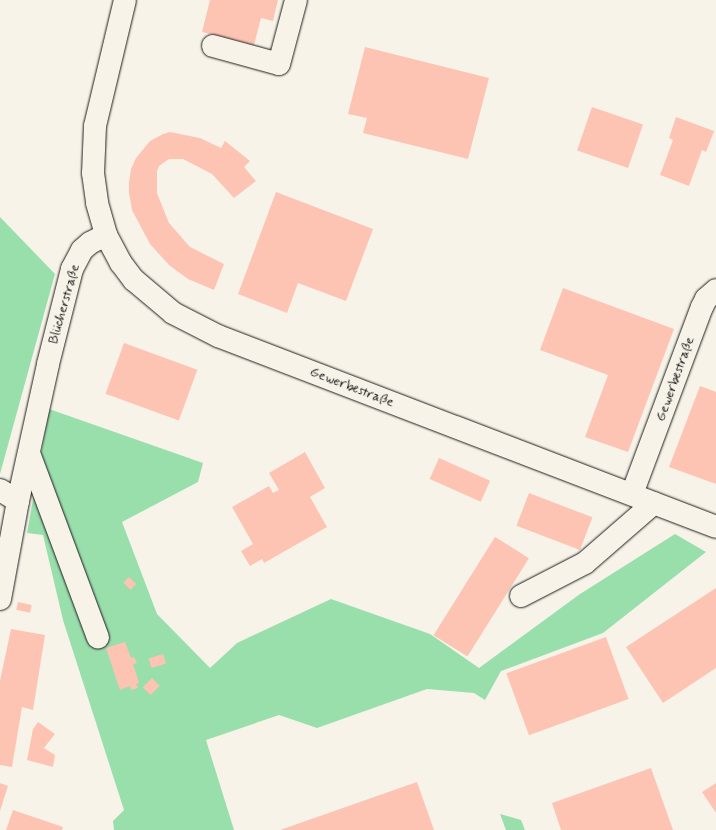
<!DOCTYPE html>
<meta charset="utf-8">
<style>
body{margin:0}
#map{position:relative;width:716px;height:830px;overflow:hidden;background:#f7f3e8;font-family:Mynerve,sans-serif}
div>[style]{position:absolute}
.green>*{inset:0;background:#99dfac}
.building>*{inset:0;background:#fdc4b4;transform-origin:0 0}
.roads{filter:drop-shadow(0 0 1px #1c1c1c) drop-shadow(0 0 1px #1c1c1c)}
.minor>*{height:22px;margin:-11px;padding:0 11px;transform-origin:11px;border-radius:11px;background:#f7f3e8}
span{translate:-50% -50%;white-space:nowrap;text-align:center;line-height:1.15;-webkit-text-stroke:3.5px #f7f3e8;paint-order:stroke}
.street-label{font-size:14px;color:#1c1c1c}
</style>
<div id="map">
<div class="green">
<i style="clip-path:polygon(0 217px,55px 274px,0 474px)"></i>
<i style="clip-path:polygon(49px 409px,203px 463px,198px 482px,122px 522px,157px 614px,210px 668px,237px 643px,331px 599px,430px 634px,479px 668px,580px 594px,675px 534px,706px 552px,603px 633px,501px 671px,485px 700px,474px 693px,427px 689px,317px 728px,279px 715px,206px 740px,234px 830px,114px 830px,113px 821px,124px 810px,63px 620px,43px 535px,27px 533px)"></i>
<i style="clip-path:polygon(500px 814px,521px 820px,525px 830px,506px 830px)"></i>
</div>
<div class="building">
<i style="clip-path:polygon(210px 0,278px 0,273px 21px,261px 18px,254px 45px,202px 32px)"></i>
<i style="clip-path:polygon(365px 47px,489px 78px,468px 159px,363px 133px,367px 118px,348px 114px)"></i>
<i style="left:592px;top:107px;width:54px;height:46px;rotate:19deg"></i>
<i style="clip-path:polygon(676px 117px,714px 131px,706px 152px,702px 150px,689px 186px,660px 175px,673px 140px,669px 138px)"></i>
<i style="clip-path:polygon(170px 132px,200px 138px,221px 148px,225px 141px,250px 161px,244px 167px,256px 181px,234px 198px,212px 174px,183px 159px,169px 159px,159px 166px,157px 171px,157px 193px,169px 223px,190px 247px,224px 264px,214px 290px,188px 279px,169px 265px,150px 244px,132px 210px,129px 193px,129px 183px,131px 169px,136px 158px,150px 141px,163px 134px)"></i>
<i style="clip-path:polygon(276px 192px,373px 229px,346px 301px,298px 283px,287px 313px,238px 294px)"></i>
<i style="clip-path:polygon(563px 288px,674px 329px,628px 452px,585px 437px,608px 375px,540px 350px)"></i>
<i style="left:124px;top:343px;width:78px;height:54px;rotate:20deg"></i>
<i style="clip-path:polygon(700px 386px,716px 392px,716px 484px,669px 467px)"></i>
<i style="clip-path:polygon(305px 452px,325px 488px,310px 497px,327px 527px,264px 563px,262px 559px,250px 566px,241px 551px,253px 544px,232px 507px,269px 486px,273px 493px,279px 490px,269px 473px)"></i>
<i style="left:439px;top:458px;width:56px;height:23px;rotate:24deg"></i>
<i style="left:529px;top:493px;width:68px;height:35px;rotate:21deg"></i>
<i style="left:495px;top:537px;width:40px;height:116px;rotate:32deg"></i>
<i style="left:129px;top:577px;width:10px;height:8px;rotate:45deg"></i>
<i style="clip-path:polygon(716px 588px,716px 668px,663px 703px,626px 647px)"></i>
<i style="left:18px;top:602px;width:14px;height:8px;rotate:12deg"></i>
<i style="clip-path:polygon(11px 629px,45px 635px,33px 710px,22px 707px,12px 767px,0 765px,0 681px)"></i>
<i style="left:606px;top:637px;width:66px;height:106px;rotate:70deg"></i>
<i style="clip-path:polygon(125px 642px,131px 658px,134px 657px,137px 663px,133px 664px,139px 683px,136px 684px,138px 688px,131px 690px,130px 686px,120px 690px,106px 648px)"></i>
<i style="left:163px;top:654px;width:10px;height:15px;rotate:73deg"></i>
<i style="left:152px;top:678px;width:11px;height:13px;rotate:45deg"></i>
<i style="clip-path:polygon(38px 722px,55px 734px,44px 748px,55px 755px,53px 767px,27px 760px,33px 729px)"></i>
<i style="clip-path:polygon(651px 768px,673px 830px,561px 830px,552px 803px)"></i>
<i style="clip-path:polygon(417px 782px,434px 830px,280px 830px)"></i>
<i style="clip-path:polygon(0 783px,8px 786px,0 811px)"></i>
<i style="clip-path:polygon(716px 783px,716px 813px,702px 792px)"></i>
<i style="clip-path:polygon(13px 810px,63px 827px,62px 830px,6px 830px)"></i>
</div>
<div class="roads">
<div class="minor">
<i style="left:125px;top:0;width:130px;rotate:103.4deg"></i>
<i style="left:95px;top:126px;width:47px;rotate:92.4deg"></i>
<i style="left:93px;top:173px;width:30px;rotate:82deg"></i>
<i style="left:97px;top:203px;width:33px;rotate:74deg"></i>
<i style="left:106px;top:235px;width:32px;rotate:62deg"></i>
<i style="left:121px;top:263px;width:21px;rotate:53deg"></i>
<i style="left:134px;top:280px;width:51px;rotate:40.2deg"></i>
<i style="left:173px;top:313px;width:51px;rotate:27.1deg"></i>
<i style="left:218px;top:336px;width:533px;rotate:20.98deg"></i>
<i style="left:213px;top:46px;width:68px;rotate:15.3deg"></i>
<i style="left:279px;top:64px;width:66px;rotate:-75.1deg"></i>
<i style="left:29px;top:453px;width:197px;rotate:69.5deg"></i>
<i style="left:0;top:490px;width:21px;rotate:31deg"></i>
<i style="left:632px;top:494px;width:200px;rotate:-69.5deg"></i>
<i style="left:702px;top:307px;width:9px;rotate:-63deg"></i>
<i style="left:706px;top:299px;width:13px;rotate:-42deg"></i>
<i style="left:521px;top:596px;width:72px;rotate:-27.3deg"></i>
<i style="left:585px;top:563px;width:91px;rotate:-41deg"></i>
<i style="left:0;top:599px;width:100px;rotate:-79.6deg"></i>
<i style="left:18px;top:501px;width:140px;rotate:-77.6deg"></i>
<i style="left:48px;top:364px;width:98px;rotate:-75.8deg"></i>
<i style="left:72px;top:269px;width:21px;rotate:-62deg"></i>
<i style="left:82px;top:250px;width:11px;rotate:-41deg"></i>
<i style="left:90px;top:243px;width:18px;rotate:-27deg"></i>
</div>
</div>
<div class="street-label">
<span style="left:64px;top:304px;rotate:-74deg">Blücherstraße</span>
<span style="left:675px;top:379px;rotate:-70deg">Gewerbestraße</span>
<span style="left:352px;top:387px;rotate:21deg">Gewerbestraße</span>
</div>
</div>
